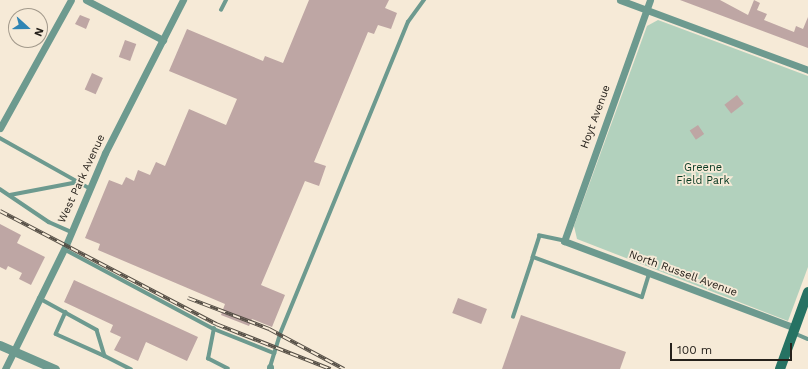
<!DOCTYPE html>
<style>
body{margin:0}
#map{position:relative;width:808px;height:369px;overflow:hidden;background:#f6ead7;font-family:"Work Sans",sans-serif}
div>[style]{position:absolute}
.green>*{inset:0;background:#b2d1bd}
.building>*{inset:0;background:#bea6a4;transform-origin:0 0}
.service>*{height:3.5px;margin:-1.75px;padding:0 1.75px;transform-origin:1.75px;border-radius:1.75px;background:#6d9a8f}
.minor>*{height:7px;margin:-3.5px;padding:0 3.5px;transform-origin:3.5px;border-radius:3.5px;background:#6d9a8f}
.tertiary>*{height:9px;margin:-4.5px;padding:0 4.5px;transform-origin:4.5px;border-radius:4.5px;background:#6d9a8f}
.secondary>*{height:10px;margin:-5px;padding:0 5px;transform-origin:5px;border-radius:5px;background:#267263}
.rail>*{height:4px;margin-top:-2px;transform-origin:0;background:repeating-linear-gradient(90deg,#f6ead7 0 8px,#564f46 0 16px);box-sizing:border-box;border-block:1px solid #564f46}
span{translate:-50% -50%;white-space:nowrap;text-align:center;line-height:1.15;-webkit-text-stroke:3.5px #f6ead7;paint-order:stroke}
.street-label{font-size:11px;color:#26211b}
.park-label{font-size:11px;color:#073922}
.north{position:absolute;left:8px;top:8px;width:40px;height:40px;box-sizing:border-box;background:#f6ead7;border:1px solid #a39a8c;border-radius:50%;rotate:111deg;font-size:11px;font-weight:700;line-height:16px;text-align:center;color:#26211b}
.north::after{content:'';display:block;margin:auto;width:14px;height:18px;background:#3085b4;clip-path:polygon(50% 0,100% 100%,50% 72%,0 100%)}
.scale{position:absolute;left:670px;top:343px;width:122px;height:18px;box-sizing:border-box;border:2px solid #26211b;border-top:0;padding-left:5px;font-size:12px;line-height:14px;white-space:nowrap;color:#26211b;-webkit-text-stroke:3px #f6ead7;paint-order:stroke}
</style>
<div id="map">
<div class="green">
<i style="clip-path:polygon(658px 20px,808px 76px,808px 267px,788px 321px,577px 239px,574px 226px,647px 26px)"></i>
</div>
<div class="building">
<i style="clip-path:polygon(309px 0,389px 0,385px 8px,397px 13px,391px 29px,378px 25px,374px 34px,368px 32px,314px 162px,326px 166px,319px 186px,305px 181px,261px 285px,285px 295px,272px 327px,252px 319px,249px 326px,221px 315px,225px 304px,98px 250px,100px 244px,85px 238px,109px 180px,122px 185px,126px 177px,134px 181px,138px 170px,150px 175px,156px 162px,165px 166px,189px 109px,226px 125px,237px 99px,169px 71px,187px 29px,263px 61px,265px 56px,283px 63px)"></i>
<i style="clip-path:polygon(680px 0,720px 0,748px 15px,754px 0,760px 3px,757px 10px,767px 14px,764px 20px,794px 32px,796px 26px,803px 29px,808px 17px,808px 48px)"></i>
<i style="clip-path:polygon(80px 15px,90px 19px,86px 29px,75px 24px)"></i>
<i style="left:125px;top:40px;width:12px;height:18px;rotate:20deg"></i>
<i style="left:92px;top:73px;width:12px;height:18px;rotate:24deg"></i>
<i style="left:737px;top:95px;width:11px;height:16px;rotate:52deg"></i>
<i style="left:698px;top:125px;width:11px;height:10px;rotate:56deg"></i>
<i style="clip-path:polygon(0 224px,21px 235px,17px 243px,45px 257px,31px 285px,19px 279px,22px 273px,8px 266px,6px 270px,0 267px)"></i>
<i style="clip-path:polygon(74px 280px,198px 337px,187px 361px,146px 342px,138px 361px,114px 350px,121px 337px,110px 332px,113px 325px,64px 302px)"></i>
<i style="left:458px;top:298px;width:31px;height:16px;rotate:21deg"></i>
<i style="clip-path:polygon(521px 315px,626px 352px,620px 369px,502px 369px)"></i>
</div>
<div class="service">
<i style="left:221px;top:10px;width:11px;rotate:-63deg"></i>
<i style="left:0;top:138px;width:102px;rotate:29.3deg"></i>
<i style="left:0;top:189px;width:59px;rotate:34deg"></i>
<i style="left:49px;top:222px;width:22px;rotate:24deg"></i>
<i style="left:10px;top:195px;width:69px;rotate:-10.8deg"></i>
<i style="left:564px;top:241px;width:25px;rotate:-168deg"></i>
<i style="left:540px;top:236px;width:22px;rotate:108deg"></i>
<i style="left:533px;top:257px;width:116px;rotate:20.2deg"></i>
<i style="left:642px;top:297px;width:24px;rotate:-73deg"></i>
<i style="left:64px;top:249px;width:170px;rotate:28.1deg"></i>
<i style="left:39px;top:298px;width:66px;rotate:28.9deg"></i>
<i style="left:97px;top:330px;width:27px;rotate:73deg"></i>
<i style="left:105px;top:356px;width:29px;rotate:27deg"></i>
<i style="left:66px;top:312px;width:24px;rotate:114deg"></i>
<i style="left:56px;top:334px;width:54px;rotate:24.2deg"></i>
<i style="left:513px;top:317px;width:63px;rotate:-71.6deg"></i>
<i style="left:794px;top:333px;width:15px;rotate:23deg"></i>
<i style="left:270px;top:367px;width:34px;rotate:-73deg"></i>
<i style="left:280px;top:334px;width:337px;rotate:-67.7deg"></i>
<i style="left:408px;top:22px;width:27px;rotate:-54deg"></i>
<i style="left:228px;top:369px;width:22px;rotate:-153deg"></i>
<i style="left:208px;top:359px;width:31px;rotate:-79deg"></i>
<i style="left:214px;top:329px;width:65px;rotate:21.8deg"></i>
</div>
<div class="minor">
<i style="left:86px;top:0;width:87px;rotate:27.5deg"></i>
<i style="left:620px;top:0;width:201px;rotate:20.4deg"></i>
<i style="left:650px;top:0;width:256px;rotate:109.6deg"></i>
<i style="left:564px;top:241px;width:247px;rotate:20.6deg"></i>
<i style="left:0;top:128px;width:146px;rotate:-61deg"></i>
<i style="left:5px;top:369px;width:138px;rotate:-63.8deg"></i>
<i style="left:66px;top:245px;width:100px;rotate:-67deg"></i>
<i style="left:105px;top:153px;width:172px;rotate:-63deg"></i>
<i style="left:270px;top:369px;width:2px;rotate:-90deg"></i>
</div>
<div class="tertiary">
<i style="left:0;top:345px;width:60px;rotate:23.6deg"></i>
</div>
<div class="secondary">
<i style="left:780px;top:369px;width:82px;rotate:-70deg"></i>
</div>
<div class="rail">
<i style="left:0;top:211px;width:244px;rotate:27.6deg"></i>
<i style="left:216px;top:324px;width:123px;rotate:21.5deg"></i>
<i style="left:188px;top:298px;width:87px;rotate:20.9deg"></i>
<i style="left:269px;top:329px;width:85px;rotate:28.1deg"></i>
</div>
<div class="street-label">
<span style="left:596px;top:117px;rotate:-70deg">Hoyt Avenue</span>
<span style="left:82px;top:179px;rotate:-65deg">West Park Avenue</span>
<span style="left:683px;top:274px;rotate:20deg">North Russell Avenue</span>
</div>
<div class="park-label">
<span style="left:703px;top:175px">Greene<br>Field Park</span>
</div>
<div class="north">N</div>
<div class="scale">100 m</div>
</div>
